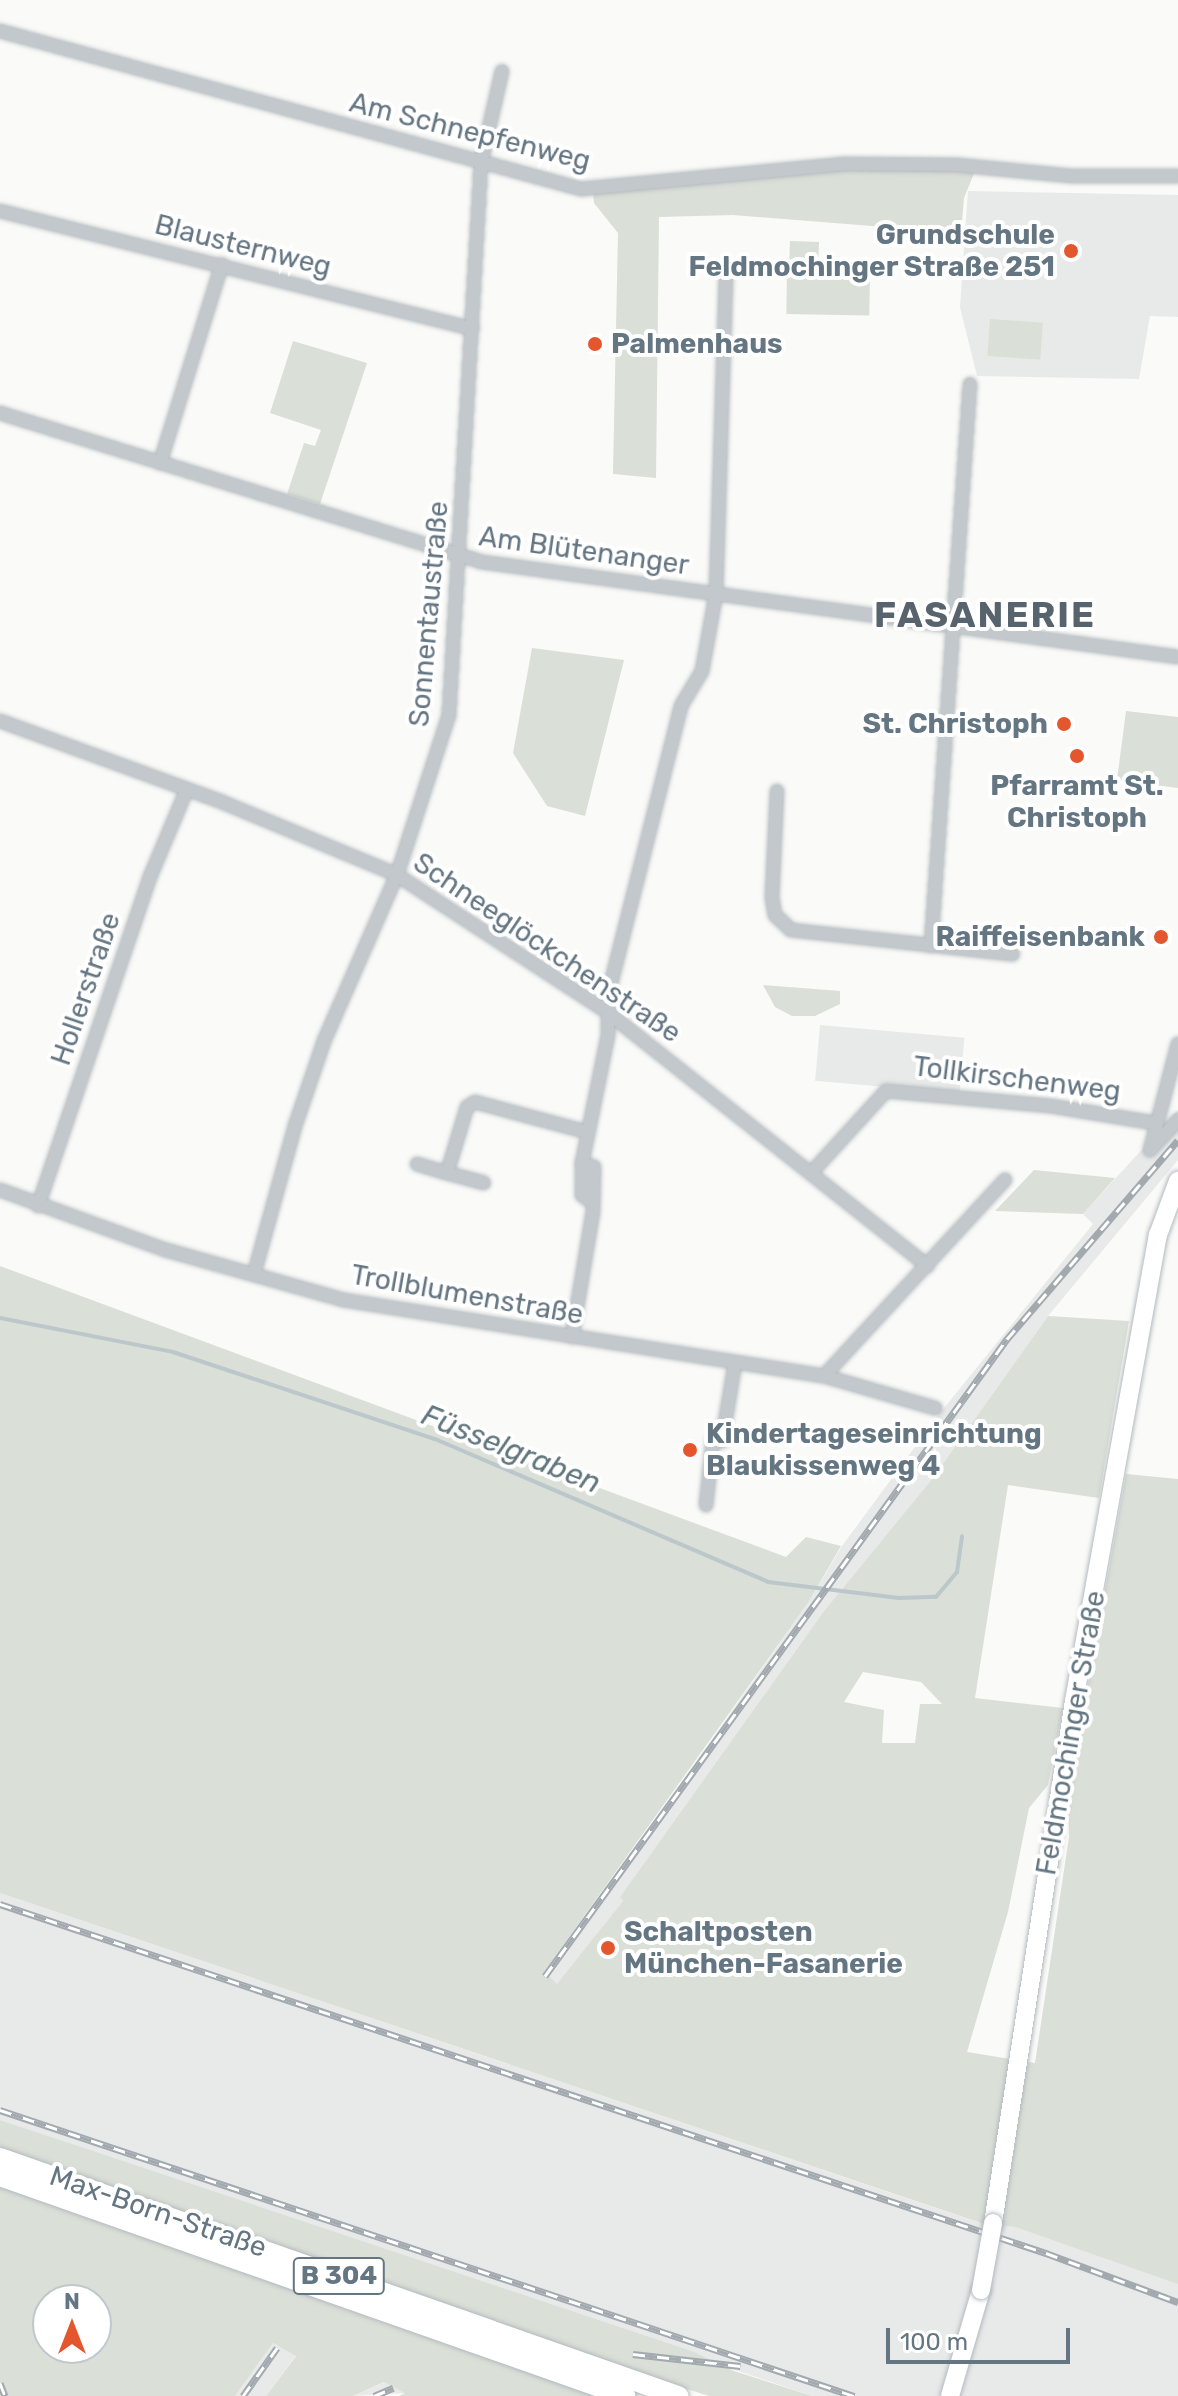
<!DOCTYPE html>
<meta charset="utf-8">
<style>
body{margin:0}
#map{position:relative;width:1178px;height:2396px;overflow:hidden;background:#fafaf8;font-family:Rubik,sans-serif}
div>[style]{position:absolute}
.built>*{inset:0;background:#e8e9e9;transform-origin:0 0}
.green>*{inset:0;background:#dadfd7;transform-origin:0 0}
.stream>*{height:4px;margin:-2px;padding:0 2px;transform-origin:2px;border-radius:2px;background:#bbc7cb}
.roads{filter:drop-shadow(0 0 2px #b3babf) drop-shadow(0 0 2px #b3babf)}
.street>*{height:12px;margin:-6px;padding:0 6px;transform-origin:6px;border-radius:6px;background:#c3c8cc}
.secondary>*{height:18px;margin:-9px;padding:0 9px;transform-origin:9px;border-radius:9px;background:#fff}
.primary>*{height:20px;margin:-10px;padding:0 10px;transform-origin:10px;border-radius:10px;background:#fff}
.rail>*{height:7px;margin-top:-3.5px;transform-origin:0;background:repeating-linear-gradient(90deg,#fff 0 12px,#a2aab0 0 24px);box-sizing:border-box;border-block:2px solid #a2aab0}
.bridges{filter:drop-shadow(0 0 2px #b3babf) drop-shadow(0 0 2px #b3babf)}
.secondary-bridge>*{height:18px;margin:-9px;padding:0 9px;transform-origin:9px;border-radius:9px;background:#fff}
.dots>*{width:22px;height:22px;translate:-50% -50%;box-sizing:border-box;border:4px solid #fff;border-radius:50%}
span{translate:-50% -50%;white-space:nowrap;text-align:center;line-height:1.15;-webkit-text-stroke:8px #fff;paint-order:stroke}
.shield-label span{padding:2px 6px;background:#fff;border:2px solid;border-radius:6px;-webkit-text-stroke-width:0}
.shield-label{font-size:26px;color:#657683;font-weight:700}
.street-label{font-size:28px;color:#657683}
.poi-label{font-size:28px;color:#657683;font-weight:700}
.right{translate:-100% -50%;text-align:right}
.left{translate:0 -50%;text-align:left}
.water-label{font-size:30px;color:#60757c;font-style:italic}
.district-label{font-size:36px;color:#57646e;font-weight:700;letter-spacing:2px}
.north{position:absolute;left:32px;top:2284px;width:80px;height:80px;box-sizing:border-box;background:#fff;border:2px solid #c1c8cd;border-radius:50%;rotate:0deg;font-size:22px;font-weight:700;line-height:32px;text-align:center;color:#657683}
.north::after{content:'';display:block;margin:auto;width:28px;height:36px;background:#e4572e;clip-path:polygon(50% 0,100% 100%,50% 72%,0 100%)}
.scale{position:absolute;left:886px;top:2328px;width:184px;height:36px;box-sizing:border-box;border:4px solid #657683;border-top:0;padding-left:10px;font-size:24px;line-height:28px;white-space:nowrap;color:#657683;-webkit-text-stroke:6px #fff;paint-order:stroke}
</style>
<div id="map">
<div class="built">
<i style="clip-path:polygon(968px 191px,1178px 195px,1178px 317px,1150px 316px,1139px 379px,977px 376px,960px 307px)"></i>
<i style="left:820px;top:1025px;width:145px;height:56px;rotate:5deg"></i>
<i style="clip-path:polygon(1178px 1110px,1178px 1160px,1048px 1316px,932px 1479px,824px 1611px,620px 1897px,623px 1901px,557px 1985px,545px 1976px,808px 1603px,842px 1546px,940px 1413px,1093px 1224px,1083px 1214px)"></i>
<i style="clip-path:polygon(0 1893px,986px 2225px,1015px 2227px,1161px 2276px,1178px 2284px,1178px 2396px,812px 2396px,0 2120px)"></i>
<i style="clip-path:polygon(273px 2343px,296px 2355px,266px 2396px,235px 2396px)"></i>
<i style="clip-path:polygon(385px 2382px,406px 2393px,353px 2396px)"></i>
</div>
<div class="green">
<i style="clip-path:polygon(845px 166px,975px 171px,964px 198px,961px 232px,944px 231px,944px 239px,936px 242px,922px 230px,733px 215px,659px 217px,656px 478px,613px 474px,618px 233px,594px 203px,593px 192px)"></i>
<i style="left:790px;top:241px;width:29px;height:29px;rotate:2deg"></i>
<i style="left:787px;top:273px;width:83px;height:41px;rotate:1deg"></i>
<i style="left:990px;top:319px;width:53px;height:37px;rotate:4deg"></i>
<i style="clip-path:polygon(293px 341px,367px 363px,320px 504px,287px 494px,304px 443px,315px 446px,321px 430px,270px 413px)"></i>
<i style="clip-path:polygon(532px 648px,624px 660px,585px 816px,547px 806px,513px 753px)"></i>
<i style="clip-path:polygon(1126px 711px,1178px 717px,1178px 788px,1117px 780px)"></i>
<i style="clip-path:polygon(763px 985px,840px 991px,840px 1004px,815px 1016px,792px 1016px,775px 1007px)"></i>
<i style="clip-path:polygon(1034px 1170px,1115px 1178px,1083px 1214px,995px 1211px)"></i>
<i style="clip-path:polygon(evenodd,0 1266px,786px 1557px,806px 1537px,841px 1546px,808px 1603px,544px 1972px,557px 1984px,623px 1901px,620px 1897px,824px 1611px,932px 1479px,1048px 1316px,1129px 1321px,1099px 1498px,1008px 1485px,975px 1698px,1063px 1708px,1048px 1785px,1029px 1808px,1008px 1912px,967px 2052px,1035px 2063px,1069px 1837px,1068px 1797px,1126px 1474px,1178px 1479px,1178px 2284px,1015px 2227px,987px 2225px,0 1893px,0 1266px,863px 1672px,921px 1682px,942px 1704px,920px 1704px,915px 1743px,882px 1743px,884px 1710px,844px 1702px,863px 1672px)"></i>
<i style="clip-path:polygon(0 2120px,694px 2352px,734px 2371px,812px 2396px,709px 2396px,665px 2382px,0 2148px)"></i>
<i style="clip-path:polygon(evenodd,0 2186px,601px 2396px,399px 2396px,405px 2393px,384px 2382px,353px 2396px,266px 2396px,296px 2356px,273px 2343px,235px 2396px,0 2396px,0 2186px,48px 2300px,96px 2300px,96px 2348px,48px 2348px,48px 2300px)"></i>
</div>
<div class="stream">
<i style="left:0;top:1318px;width:176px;rotate:11.1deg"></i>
<i style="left:173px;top:1352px;width:276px;rotate:18.4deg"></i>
<i style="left:435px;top:1439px;width:362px;rotate:23.2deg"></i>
<i style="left:768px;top:1582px;width:132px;rotate:7deg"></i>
<i style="left:899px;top:1598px;width:37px;rotate:-2deg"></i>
<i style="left:936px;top:1597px;width:33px;rotate:-50deg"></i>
<i style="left:957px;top:1572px;width:36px;rotate:-82deg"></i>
</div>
<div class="roads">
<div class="street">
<i style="left:0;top:31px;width:602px;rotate:15.21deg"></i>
<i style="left:581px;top:189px;width:265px;rotate:-5.4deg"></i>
<i style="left:845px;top:164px;width:112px;rotate:0.5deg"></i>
<i style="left:957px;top:165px;width:116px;rotate:5.5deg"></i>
<i style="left:1072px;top:176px;width:106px"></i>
<i style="left:0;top:211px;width:487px;rotate:14deg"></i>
<i style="left:0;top:413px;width:505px;rotate:17.18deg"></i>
<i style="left:482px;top:562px;width:702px;rotate:7.77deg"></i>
<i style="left:160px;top:463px;width:208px;rotate:-72.7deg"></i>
<i style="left:0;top:721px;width:236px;rotate:20deg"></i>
<i style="left:222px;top:802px;width:190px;rotate:22.6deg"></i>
<i style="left:397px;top:875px;width:251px;rotate:33.1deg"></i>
<i style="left:607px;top:1012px;width:409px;rotate:38.4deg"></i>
<i style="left:777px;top:791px;width:106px;rotate:92.7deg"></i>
<i style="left:772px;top:897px;width:18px;rotate:81deg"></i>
<i style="left:775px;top:915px;width:22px;rotate:43deg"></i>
<i style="left:791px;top:930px;width:223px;rotate:6.2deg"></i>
<i style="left:931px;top:946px;width:563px;rotate:-86.03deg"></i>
<i style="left:1150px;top:1150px;width:110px;rotate:-75.2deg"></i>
<i style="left:1150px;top:1150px;width:41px;rotate:-47deg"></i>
<i style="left:417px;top:1164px;width:31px;rotate:17deg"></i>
<i style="left:447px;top:1173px;width:69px;rotate:-73.1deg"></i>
<i style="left:467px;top:1107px;width:9px;rotate:-32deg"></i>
<i style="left:475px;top:1102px;width:116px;rotate:15deg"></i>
<i style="left:812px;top:1172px;width:110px;rotate:-47.6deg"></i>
<i style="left:886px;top:1091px;width:166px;rotate:5.2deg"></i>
<i style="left:1051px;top:1106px;width:105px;rotate:9.3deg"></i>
<i style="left:447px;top:1173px;width:38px;rotate:15deg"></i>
<i style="left:0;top:1190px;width:177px;rotate:19.9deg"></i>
<i style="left:166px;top:1250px;width:185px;rotate:15.7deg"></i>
<i style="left:344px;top:1300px;width:486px;rotate:9deg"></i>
<i style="left:824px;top:1376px;width:116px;rotate:16.1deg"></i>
<i style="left:593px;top:1203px;width:14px;rotate:-144deg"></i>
<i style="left:582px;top:1195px;width:32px;rotate:-90deg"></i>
<i style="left:582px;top:1163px;width:131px;rotate:-78.5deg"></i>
<i style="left:608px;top:1035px;width:40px;rotate:-90deg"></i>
<i style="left:608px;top:995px;width:298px;rotate:-75.8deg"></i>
<i style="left:681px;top:706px;width:41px;rotate:-59deg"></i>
<i style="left:702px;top:671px;width:78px;rotate:-79.7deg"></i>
<i style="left:716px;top:594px;width:322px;rotate:-88.2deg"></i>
<i style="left:38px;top:1206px;width:348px;rotate:-71.2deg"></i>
<i style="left:150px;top:877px;width:95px;rotate:-67.2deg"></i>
<i style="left:254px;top:1274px;width:157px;rotate:-74.5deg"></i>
<i style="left:296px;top:1123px;width:87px;rotate:-71.1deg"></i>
<i style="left:324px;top:1041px;width:181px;rotate:-66.3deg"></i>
<i style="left:397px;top:875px;width:168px;rotate:-72deg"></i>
<i style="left:449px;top:715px;width:553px;rotate:-86.68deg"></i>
<i style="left:481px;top:163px;width:94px;rotate:-77.1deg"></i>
<i style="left:572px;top:1337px;width:127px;rotate:-80.5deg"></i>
<i style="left:593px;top:1212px;width:45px;rotate:-88.7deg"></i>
<i style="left:594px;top:1167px;width:13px;rotate:-162deg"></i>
<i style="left:824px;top:1376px;width:267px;rotate:-47.3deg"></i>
<i style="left:706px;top:1505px;width:65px;rotate:-83.9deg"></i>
<i style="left:713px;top:1440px;width:9px;rotate:6deg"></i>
<i style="left:722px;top:1441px;width:79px;rotate:-80.5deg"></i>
</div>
<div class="secondary">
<i style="left:993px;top:2223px;width:528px;rotate:-81.18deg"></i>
<i style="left:1074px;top:1701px;width:474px;rotate:-79.8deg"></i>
<i style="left:1158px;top:1235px;width:58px;rotate:-69.7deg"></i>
<i style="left:950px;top:2396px;width:110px;rotate:-73.7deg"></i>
</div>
<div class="primary">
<i style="left:0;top:2158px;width:719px;rotate:19.34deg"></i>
<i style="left:0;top:2176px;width:663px;rotate:19.39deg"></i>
</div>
</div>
<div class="rail">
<i style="left:0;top:1904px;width:1103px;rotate:18.45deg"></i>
<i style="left:1046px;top:2253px;width:141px;rotate:20.4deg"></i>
<i style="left:545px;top:1976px;width:787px;rotate:-54.05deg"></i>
<i style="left:1007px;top:1339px;width:262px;rotate:-49.3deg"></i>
<i style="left:0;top:2110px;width:901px;rotate:18.52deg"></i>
<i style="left:633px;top:2354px;width:108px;rotate:6.4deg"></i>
<i style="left:0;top:2383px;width:14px;rotate:69deg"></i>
<i style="left:243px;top:2396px;width:59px;rotate:-54.7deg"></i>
<i style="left:374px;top:2396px;width:21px;rotate:-23deg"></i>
</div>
<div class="bridges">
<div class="secondary-bridge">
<i style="left:981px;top:2290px;width:68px;rotate:-79.8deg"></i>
</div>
</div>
<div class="dots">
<i style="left:1071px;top:251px;background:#e4572e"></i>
<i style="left:595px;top:344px;background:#e4572e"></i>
<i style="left:1064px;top:724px;background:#e4572e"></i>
<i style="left:1077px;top:756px;background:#e4572e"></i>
<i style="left:1161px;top:937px;background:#e4572e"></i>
<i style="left:690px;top:1450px;background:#e4572e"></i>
<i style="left:608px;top:1948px;background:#e4572e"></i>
</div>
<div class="shield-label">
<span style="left:339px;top:2276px">B 304</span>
</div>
<div class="street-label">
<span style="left:470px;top:132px;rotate:14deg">Am Schnepfenweg</span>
<span style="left:243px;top:246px;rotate:14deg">Blausternweg</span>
<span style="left:584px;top:551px;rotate:8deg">Am Blütenanger</span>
<span style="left:429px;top:614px;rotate:-85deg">Sonnentaustraße</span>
<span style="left:547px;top:948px;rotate:34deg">Schneeglöckchenstraße</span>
<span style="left:86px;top:989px;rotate:-71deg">Hollerstraße</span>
<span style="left:1017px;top:1079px;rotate:7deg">Tollkirschenweg</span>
<span style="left:467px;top:1295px;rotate:10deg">Trollblumenstraße</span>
<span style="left:1071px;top:1733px;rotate:-80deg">Feldmochinger Straße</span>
<span style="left:158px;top:2212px;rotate:19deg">Max-Born-Straße</span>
</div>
<div class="poi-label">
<span class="right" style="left:1055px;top:251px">Grundschule<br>Feldmochinger Straße 251</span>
<span class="left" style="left:611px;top:344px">Palmenhaus</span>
<span class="right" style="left:1048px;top:724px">St. Christoph</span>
<span style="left:1077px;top:802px">Pfarramt St.<br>Christoph</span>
<span class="right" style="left:1145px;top:937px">Raiffeisenbank</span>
<span class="left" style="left:706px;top:1450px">Kindertageseinrichtung<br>Blaukissenweg 4</span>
<span class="left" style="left:624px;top:1948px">Schaltposten<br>München-Fasanerie</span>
</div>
<div class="water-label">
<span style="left:511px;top:1449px;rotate:22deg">Füsselgraben</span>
</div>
<div class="district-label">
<span style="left:985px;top:615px">FASANERIE</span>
</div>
<div class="north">N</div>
<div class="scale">100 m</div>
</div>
